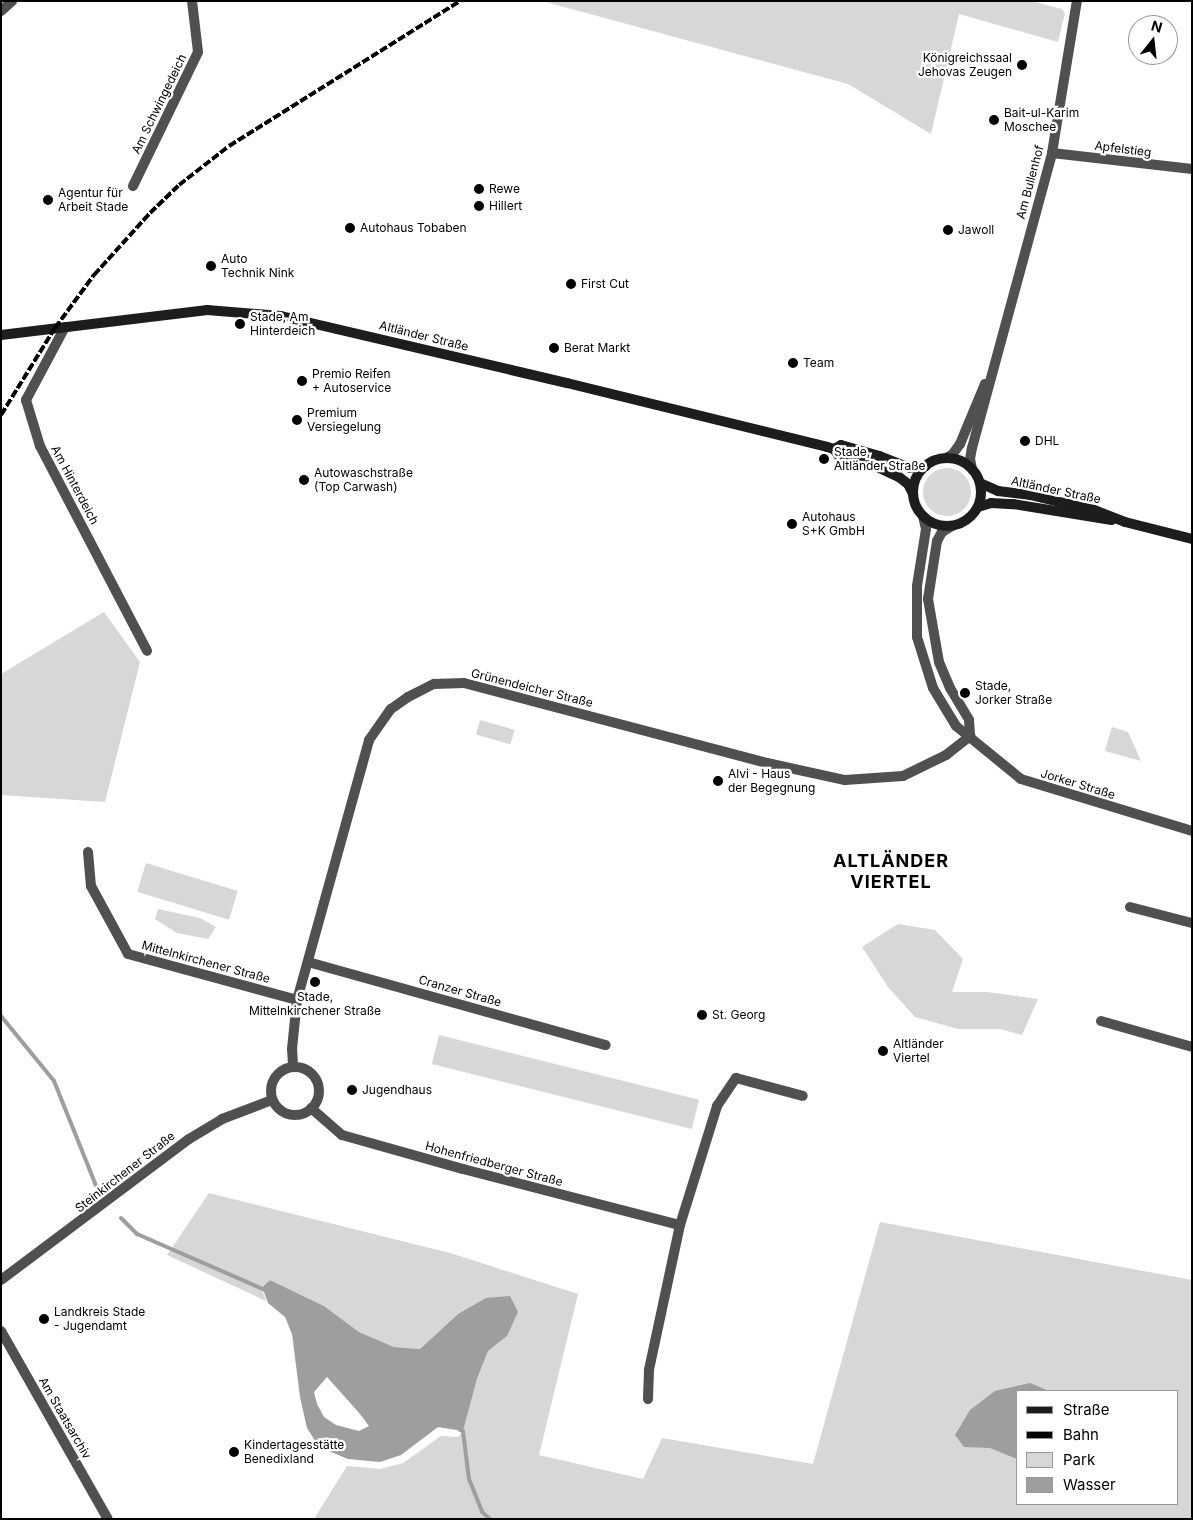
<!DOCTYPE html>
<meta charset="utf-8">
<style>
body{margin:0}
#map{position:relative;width:1193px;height:1520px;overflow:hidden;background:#fff;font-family:Inter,sans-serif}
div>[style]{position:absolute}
.green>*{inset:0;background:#d7d7d7;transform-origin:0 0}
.round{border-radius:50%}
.water>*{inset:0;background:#9e9e9e}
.stream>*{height:4px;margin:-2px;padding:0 2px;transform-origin:2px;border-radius:2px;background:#9e9e9e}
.minor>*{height:10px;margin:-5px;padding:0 5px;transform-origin:5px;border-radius:5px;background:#505050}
.minor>.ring{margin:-5px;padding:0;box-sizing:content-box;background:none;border:10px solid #505050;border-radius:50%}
.secondary>*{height:10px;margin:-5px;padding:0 5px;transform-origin:5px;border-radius:5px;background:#1d1d1d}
.secondary>.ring{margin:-5px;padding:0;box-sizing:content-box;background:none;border:10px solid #1d1d1d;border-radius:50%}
.rail>*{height:4px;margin-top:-2px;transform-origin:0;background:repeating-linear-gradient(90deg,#000 0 8px,transparent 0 10.5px)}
.dots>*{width:14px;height:14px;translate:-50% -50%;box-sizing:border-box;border:2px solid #fff;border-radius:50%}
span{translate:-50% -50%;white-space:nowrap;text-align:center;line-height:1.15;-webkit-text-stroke:4.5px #fff;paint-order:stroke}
.poi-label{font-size:12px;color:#000}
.right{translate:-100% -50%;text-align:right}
.left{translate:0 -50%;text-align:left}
.street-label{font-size:12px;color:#000}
.district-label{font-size:18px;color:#000;font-weight:700;letter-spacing:1px}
.frame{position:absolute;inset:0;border:2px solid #000;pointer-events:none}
.legend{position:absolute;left:1016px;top:1390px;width:162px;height:115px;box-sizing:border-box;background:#fff;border:1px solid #999;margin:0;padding:6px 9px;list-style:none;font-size:15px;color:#000}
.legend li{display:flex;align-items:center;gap:10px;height:25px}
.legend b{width:25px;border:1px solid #999}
.north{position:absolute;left:1128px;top:15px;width:50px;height:50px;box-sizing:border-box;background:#fff;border:1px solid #999;border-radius:50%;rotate:16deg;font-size:14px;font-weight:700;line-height:20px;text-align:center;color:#000}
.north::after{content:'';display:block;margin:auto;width:18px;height:22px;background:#000;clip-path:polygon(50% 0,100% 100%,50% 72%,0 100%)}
</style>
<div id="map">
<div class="green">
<i style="clip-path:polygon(542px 1px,1031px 1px,1062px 9px,1065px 13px,1058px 42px,959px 14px,931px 134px,848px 84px)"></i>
<i class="round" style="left:923px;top:468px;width:48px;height:48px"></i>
<i style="clip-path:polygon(104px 612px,140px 662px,105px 802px,1px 795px,1px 674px)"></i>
<i style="left:480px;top:720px;width:36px;height:15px;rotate:16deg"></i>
<i style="clip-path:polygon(1112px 727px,1128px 732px,1141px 761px,1105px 751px)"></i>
<i style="left:146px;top:863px;width:96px;height:30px;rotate:17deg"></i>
<i style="clip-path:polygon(158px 909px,200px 918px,216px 927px,208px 939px,177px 933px,155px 919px)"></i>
<i style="clip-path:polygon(898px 924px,935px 930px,963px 959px,952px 992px,987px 992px,1038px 999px,1022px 1035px,1000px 1029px,958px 1029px,915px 1017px,888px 987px,862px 947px)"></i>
<i style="left:439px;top:1035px;width:268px;height:30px;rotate:14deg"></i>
<i style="clip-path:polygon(evenodd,209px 1193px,450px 1253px,578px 1294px,539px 1455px,643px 1479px,662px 1438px,813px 1464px,880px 1222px,1192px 1280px,1192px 1519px,314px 1519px,347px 1466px,380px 1469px,403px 1463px,441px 1436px,458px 1437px,463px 1431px,477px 1379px,488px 1351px,507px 1336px,458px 1314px,420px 1349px,394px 1347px,359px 1332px,324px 1306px,270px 1280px,261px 1287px,266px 1301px,167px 1255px,209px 1193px,1017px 1391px,1177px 1391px,1177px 1504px,1017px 1504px,1017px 1391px)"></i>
</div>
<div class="water">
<i style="clip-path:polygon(evenodd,270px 1280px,324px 1306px,359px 1332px,394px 1347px,420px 1349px,458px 1314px,486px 1298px,510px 1296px,518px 1312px,507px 1336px,488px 1351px,477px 1379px,463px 1431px,438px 1427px,401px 1455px,380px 1462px,348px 1459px,319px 1447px,307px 1428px,300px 1397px,292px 1334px,285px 1317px,268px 1303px,262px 1287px,270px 1280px,327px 1377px,360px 1414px,369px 1426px,359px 1431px,336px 1425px,324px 1417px,317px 1404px,314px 1392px,327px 1377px)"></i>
<i style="clip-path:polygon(1030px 1383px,1049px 1391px,1017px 1391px,1017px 1459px,990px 1448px,964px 1447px,955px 1435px,970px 1410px,995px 1391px)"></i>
</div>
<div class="stream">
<i style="left:1px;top:1016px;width:84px;rotate:50.8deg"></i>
<i style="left:54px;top:1081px;width:115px;rotate:68.1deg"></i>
<i style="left:121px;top:1218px;width:23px;rotate:45deg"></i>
<i style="left:137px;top:1234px;width:140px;rotate:23.6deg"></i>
<i style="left:460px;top:1430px;width:3px;rotate:18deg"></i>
<i style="left:463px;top:1431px;width:48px;rotate:82.9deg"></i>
<i style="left:469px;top:1479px;width:35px;rotate:68deg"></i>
<i style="left:482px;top:1512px;width:11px;rotate:41deg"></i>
</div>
<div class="minor">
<i style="left:1px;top:11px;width:15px;rotate:-42deg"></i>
<i style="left:1052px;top:153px;width:141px;rotate:6.5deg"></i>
<i style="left:133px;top:186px;width:149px;rotate:-64.1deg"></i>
<i style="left:198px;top:52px;width:51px;rotate:-96.7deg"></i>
<i style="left:65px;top:327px;width:83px;rotate:118.1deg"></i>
<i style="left:26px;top:400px;width:48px;rotate:73.1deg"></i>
<i style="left:40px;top:446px;width:231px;rotate:62.4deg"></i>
<i style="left:946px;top:458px;width:7px;rotate:-27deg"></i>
<i style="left:952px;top:455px;width:14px;rotate:-54deg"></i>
<i style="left:960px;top:444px;width:65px;rotate:-67.4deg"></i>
<i style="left:972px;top:469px;width:10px;rotate:-101deg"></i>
<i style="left:970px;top:459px;width:11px;rotate:-80deg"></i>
<i style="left:972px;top:448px;width:306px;rotate:-74.8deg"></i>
<i style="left:1052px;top:153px;width:154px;rotate:-80.7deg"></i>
<i style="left:923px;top:516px;width:13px;rotate:77deg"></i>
<i style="left:926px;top:529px;width:58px;rotate:99deg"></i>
<i style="left:917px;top:586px;width:51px;rotate:90deg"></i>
<i style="left:917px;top:637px;width:53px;rotate:72.6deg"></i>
<i style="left:933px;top:688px;width:44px;rotate:58.8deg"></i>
<i style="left:956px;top:726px;width:84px;rotate:39.2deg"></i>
<i style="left:1021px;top:779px;width:179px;rotate:16.9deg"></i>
<i style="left:952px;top:526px;width:12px;rotate:149deg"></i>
<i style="left:942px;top:532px;width:10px;rotate:119deg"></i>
<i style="left:937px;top:541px;width:59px;rotate:98.8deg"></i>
<i style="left:928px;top:599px;width:64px;rotate:80.1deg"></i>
<i style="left:939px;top:662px;width:28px;rotate:67deg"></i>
<i style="left:950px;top:688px;width:37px;rotate:59deg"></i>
<i style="left:969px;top:720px;width:16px;rotate:86deg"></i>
<i style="left:88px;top:852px;width:34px;rotate:85deg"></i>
<i style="left:91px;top:886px;width:77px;rotate:61.4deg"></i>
<i style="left:128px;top:954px;width:175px;rotate:15.2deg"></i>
<i style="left:1130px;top:907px;width:64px;rotate:14.5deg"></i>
<i style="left:308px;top:962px;width:309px;rotate:15.6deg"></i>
<i style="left:1101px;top:1021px;width:95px;rotate:15.9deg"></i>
<i style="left:293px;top:1066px;width:17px;rotate:-93deg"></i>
<i style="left:292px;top:1049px;width:49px;rotate:-84.2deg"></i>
<i style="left:297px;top:1000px;width:270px;rotate:-74.5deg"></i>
<i style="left:369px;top:740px;width:38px;rotate:-55deg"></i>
<i style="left:391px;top:709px;width:21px;rotate:-35deg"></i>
<i style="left:408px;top:697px;width:29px;rotate:-27deg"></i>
<i style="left:434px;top:684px;width:30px;rotate:-2deg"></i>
<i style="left:464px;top:683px;width:313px;rotate:14.8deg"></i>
<i style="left:767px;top:763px;width:80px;rotate:12.3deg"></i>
<i style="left:845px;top:780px;width:58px;rotate:-3.9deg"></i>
<i style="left:903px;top:776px;width:48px;rotate:-26deg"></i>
<i style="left:946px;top:755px;width:31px;rotate:-38deg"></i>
<i class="ring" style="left:271px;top:1067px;width:38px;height:38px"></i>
<i style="left:311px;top:1108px;width:41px;rotate:41.1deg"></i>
<i style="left:342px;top:1135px;width:126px;rotate:15.7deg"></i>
<i style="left:463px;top:1169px;width:224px;rotate:14.5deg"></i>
<i style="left:680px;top:1225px;width:148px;rotate:102.1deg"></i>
<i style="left:649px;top:1370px;width:29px;rotate:92deg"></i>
<i style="left:680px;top:1225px;width:125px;rotate:-72.7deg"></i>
<i style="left:717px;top:1106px;width:34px;rotate:-56deg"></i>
<i style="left:736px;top:1078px;width:69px;rotate:15deg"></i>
<i style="left:1px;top:1280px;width:235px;rotate:-36.9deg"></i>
<i style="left:189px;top:1139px;width:39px;rotate:-31deg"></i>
<i style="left:222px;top:1119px;width:53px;rotate:-20.8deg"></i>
<i style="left:1px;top:1331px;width:216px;rotate:60.4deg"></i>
</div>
<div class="secondary">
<i style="left:1px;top:335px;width:208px;rotate:-6.9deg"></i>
<i style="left:207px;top:310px;width:74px;rotate:4.6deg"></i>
<i style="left:281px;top:316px;width:294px;rotate:13.2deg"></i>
<i style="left:567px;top:383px;width:268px;rotate:13.8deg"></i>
<i style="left:827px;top:447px;width:7px;rotate:16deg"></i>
<i style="left:834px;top:449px;width:7px;rotate:56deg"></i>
<i style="left:838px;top:455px;width:39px;rotate:17deg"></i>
<i style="left:875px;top:466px;width:26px;rotate:25deg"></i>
<i style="left:899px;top:477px;width:11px;rotate:38deg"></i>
<i style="left:908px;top:484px;width:11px;rotate:63deg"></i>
<i style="left:834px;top:449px;width:8px;rotate:-30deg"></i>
<i style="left:841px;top:445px;width:40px;rotate:16deg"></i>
<i style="left:879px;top:456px;width:33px;rotate:21deg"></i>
<i style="left:910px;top:468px;width:16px;rotate:-7deg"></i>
<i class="ring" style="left:913px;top:458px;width:58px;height:58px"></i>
<i style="left:980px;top:483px;width:20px;rotate:24deg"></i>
<i style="left:998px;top:491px;width:32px;rotate:7deg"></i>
<i style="left:1030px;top:495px;width:66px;rotate:13.2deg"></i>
<i style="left:1094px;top:510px;width:33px;rotate:21deg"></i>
<i style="left:1125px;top:522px;width:69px;rotate:14.2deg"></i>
<i style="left:978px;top:507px;width:14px;rotate:-17deg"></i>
<i style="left:991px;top:503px;width:22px;rotate:3deg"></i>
<i style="left:1013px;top:504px;width:100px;rotate:9.2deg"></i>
</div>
<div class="rail">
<i style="left:1px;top:415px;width:102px;rotate:-58.2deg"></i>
<i style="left:55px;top:328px;width:66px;rotate:-53.7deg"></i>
<i style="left:94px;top:275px;width:84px;rotate:-47.9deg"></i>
<i style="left:150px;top:213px;width:40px;rotate:-44deg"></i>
<i style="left:179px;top:185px;width:63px;rotate:-38deg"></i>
<i style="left:229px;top:146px;width:273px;rotate:-32.1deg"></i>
</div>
<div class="dots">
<i style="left:1022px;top:65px;background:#000"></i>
<i style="left:994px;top:120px;background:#000"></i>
<i style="left:479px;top:189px;background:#000"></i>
<i style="left:48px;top:200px;background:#000"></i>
<i style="left:479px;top:206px;background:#000"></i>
<i style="left:350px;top:228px;background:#000"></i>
<i style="left:948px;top:230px;background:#000"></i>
<i style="left:211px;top:266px;background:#000"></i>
<i style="left:571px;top:284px;background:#000"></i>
<i style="left:240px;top:324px;background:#000"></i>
<i style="left:554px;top:348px;background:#000"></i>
<i style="left:793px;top:363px;background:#000"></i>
<i style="left:302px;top:381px;background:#000"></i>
<i style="left:297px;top:420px;background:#000"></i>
<i style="left:1025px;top:441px;background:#000"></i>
<i style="left:824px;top:459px;background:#000"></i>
<i style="left:304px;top:480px;background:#000"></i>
<i style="left:792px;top:524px;background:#000"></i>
<i style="left:965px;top:693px;background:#000"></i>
<i style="left:718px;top:781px;background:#000"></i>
<i style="left:315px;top:982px;background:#000"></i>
<i style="left:702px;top:1015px;background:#000"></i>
<i style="left:883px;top:1051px;background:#000"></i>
<i style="left:352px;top:1090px;background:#000"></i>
<i style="left:44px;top:1319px;background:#000"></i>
<i style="left:234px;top:1452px;background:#000"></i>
</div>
<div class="poi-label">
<span class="right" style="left:1012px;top:65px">Königreichssaal<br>Jehovas Zeugen</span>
<span class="left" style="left:1004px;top:120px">Bait-ul-Karim<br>Moschee</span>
<span class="left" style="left:489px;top:189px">Rewe</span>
<span class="left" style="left:58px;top:200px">Agentur für<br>Arbeit Stade</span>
<span class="left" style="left:489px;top:206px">Hillert</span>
<span class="left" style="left:360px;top:228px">Autohaus Tobaben</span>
<span class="left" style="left:958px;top:230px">Jawoll</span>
<span class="left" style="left:221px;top:266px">Auto<br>Technik Nink</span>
<span class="left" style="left:581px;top:284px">First Cut</span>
<span class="left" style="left:250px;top:324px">Stade, Am<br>Hinterdeich</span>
<span class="left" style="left:564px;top:348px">Berat Markt</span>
<span class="left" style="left:803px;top:363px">Team</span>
<span class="left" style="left:312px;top:381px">Premio Reifen<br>+ Autoservice</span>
<span class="left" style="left:307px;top:420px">Premium<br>Versiegelung</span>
<span class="left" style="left:1035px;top:441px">DHL</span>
<span class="left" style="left:834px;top:459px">Stade,<br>Altländer Straße</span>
<span class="left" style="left:314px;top:480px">Autowaschstraße<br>(Top Carwash)</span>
<span class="left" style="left:802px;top:524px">Autohaus<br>S+K GmbH</span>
<span class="left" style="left:975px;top:693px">Stade,<br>Jorker Straße</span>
<span class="left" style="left:728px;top:781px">Alvi - Haus<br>der Begegnung</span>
<span style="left:315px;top:1004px">Stade,<br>Mittelnkirchener Straße</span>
<span class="left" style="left:712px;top:1015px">St. Georg</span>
<span class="left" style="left:893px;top:1051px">Altländer<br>Viertel</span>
<span class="left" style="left:362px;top:1090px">Jugendhaus</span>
<span class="left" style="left:54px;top:1319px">Landkreis Stade<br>- Jugendamt</span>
<span class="left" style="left:244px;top:1452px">Kindertagesstätte<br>Benedixland</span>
</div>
<div class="street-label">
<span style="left:159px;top:104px;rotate:-64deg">Am Schwingedeich</span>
<span style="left:1123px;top:149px;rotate:7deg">Apfelstieg</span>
<span style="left:1030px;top:182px;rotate:-75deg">Am Bullenhof</span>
<span style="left:424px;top:336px;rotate:14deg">Altländer Straße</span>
<span style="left:75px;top:485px;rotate:62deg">Am Hinterdeich</span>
<span style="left:1056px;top:490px;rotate:12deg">Altländer Straße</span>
<span style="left:532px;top:688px;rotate:14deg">Grünendeicher Straße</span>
<span style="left:1078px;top:784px;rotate:17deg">Jorker Straße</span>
<span style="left:206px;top:962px;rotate:15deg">Mittelnkirchener Straße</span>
<span style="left:460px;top:991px;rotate:16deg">Cranzer Straße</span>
<span style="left:494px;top:1164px;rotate:15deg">Hohenfriedberger Straße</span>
<span style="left:125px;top:1172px;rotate:-38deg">Steinkirchener Straße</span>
<span style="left:65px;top:1418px;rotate:60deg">Am Staatsarchiv</span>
</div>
<div class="district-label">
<span style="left:891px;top:872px">ALTLÄNDER<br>VIERTEL</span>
</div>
<div class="frame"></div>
<ul class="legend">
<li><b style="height:6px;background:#1d1d1d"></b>Straße</li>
<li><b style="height:6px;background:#000"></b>Bahn</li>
<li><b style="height:14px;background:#d7d7d7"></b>Park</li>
<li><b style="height:14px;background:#9e9e9e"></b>Wasser</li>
</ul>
<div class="north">N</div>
</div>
